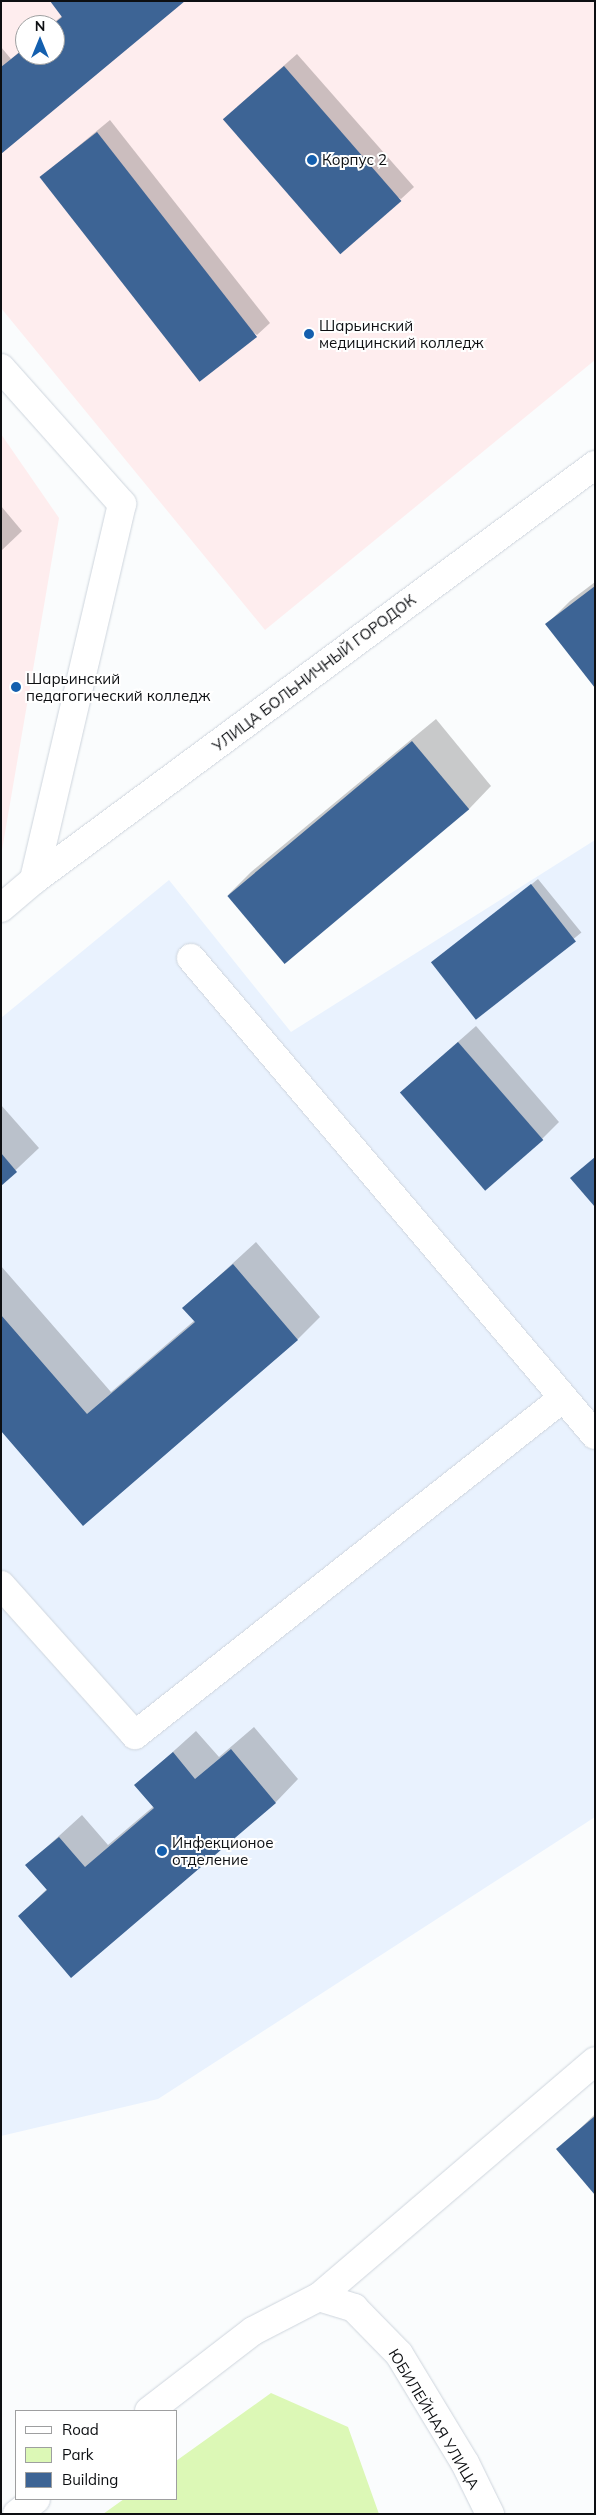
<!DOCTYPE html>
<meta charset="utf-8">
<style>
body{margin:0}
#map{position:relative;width:596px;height:2515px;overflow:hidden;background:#fafcfd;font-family:Mulish,sans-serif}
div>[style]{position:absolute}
.built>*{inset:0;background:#e9f2fe}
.education>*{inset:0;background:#feedee}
.green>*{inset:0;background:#dcf8b6}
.shadow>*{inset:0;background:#0003;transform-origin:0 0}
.building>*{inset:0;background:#3d6495;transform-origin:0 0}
.roads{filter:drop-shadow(0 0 1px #ced5dd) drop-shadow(0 0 1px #ced5dd)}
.minor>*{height:28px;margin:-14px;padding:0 14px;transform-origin:14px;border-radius:14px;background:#fff}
.dots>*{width:14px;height:14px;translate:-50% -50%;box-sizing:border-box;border:2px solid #fff;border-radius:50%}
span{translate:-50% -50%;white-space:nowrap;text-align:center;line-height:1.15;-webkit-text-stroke:4px #fff;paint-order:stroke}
.poi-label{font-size:15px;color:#0d0f12}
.left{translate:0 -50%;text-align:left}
.street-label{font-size:15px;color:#0d0f12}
.frame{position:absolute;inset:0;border:2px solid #0d0f12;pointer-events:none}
.legend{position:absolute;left:15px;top:2410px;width:162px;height:90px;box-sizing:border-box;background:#fff;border:1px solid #9e9fa0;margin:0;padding:6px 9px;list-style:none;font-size:15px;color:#0d0f12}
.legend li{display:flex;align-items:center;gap:10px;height:25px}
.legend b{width:25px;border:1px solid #9e9fa0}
.north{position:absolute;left:15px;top:15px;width:50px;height:50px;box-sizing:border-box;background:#fff;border:1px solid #9e9fa0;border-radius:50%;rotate:0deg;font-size:14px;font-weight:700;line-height:20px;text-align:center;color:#0d0f12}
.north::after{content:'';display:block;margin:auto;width:18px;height:22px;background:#145fae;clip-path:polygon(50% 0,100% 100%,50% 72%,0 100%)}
</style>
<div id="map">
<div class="built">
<i style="clip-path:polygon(595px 840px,595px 1817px,158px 2099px,1px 2136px,1px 1018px,169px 880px,291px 1032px)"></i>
</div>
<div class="education">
<i style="clip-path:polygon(evenodd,1px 1px,595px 1px,595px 360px,265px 630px,1px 308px,1px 1px,25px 25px,55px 25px,55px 55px,25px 55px,25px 25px)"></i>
<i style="clip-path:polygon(1px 434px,59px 518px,1px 856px)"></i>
</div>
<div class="green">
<i style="clip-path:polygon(271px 2393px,348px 2427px,379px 2514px,103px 2514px,124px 2499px,176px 2499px,176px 2461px)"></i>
</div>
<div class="shadow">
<i style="clip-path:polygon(183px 1px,1px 153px,1px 47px,11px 59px,25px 47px,25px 55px,55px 55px,55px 25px,51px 25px,63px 15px)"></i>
<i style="clip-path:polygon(297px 54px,414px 187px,401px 199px,237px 107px)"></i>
<i style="clip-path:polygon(110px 120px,270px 323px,257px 335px,41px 177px)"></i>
<i style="clip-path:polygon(1px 506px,22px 531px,1px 551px)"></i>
<i style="clip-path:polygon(595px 582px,595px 686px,547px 624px,570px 601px)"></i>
<i style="clip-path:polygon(436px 719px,491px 786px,469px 809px,228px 895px,251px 872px)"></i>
<i style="left:538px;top:879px;width:69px;height:134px;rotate:51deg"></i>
<i style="clip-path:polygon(476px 1026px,559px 1122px,542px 1139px,401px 1092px)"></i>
<i style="clip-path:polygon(1px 1105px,39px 1148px,1px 1184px)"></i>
<i style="clip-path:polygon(256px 1242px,320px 1317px,298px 1339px,83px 1524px,1px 1429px,1px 1266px,111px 1392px,195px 1320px,184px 1308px)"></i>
<i style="clip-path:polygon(254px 1727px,298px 1779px,276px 1802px,71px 1976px,19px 1916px,47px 1889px,27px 1865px,82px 1815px,108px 1845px,154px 1806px,136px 1785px,196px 1731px,219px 1757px)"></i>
<i style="clip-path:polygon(595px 2114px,595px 2193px,558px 2150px)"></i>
</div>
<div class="building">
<i style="clip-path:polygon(50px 1px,185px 1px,1px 154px,1px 67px,25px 48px,25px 55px,55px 55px,55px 25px,52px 25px,62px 17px)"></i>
<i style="left:284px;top:66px;width:179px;height:81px;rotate:49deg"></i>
<i style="left:97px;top:132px;width:260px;height:73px;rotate:52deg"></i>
<i style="clip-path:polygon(595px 586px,595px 688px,545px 624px)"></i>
<i style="left:412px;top:741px;width:89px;height:241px;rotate:50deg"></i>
<i style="left:531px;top:884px;width:73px;height:127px;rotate:52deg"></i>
<i style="left:458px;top:1042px;width:130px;height:77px;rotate:49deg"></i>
<i style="clip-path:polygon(1px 1153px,17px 1172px,1px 1186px)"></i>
<i style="clip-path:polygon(595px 1157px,595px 1207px,570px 1178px)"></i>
<i style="clip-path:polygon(233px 1264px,298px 1340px,83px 1526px,1px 1431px,1px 1315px,87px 1414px,195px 1322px,182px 1308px)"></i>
<i style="clip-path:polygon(231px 1749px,276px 1803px,71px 1978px,18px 1916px,47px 1890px,25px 1865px,59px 1837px,85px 1867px,154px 1808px,134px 1785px,173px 1752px,195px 1779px)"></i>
<i style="clip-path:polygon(595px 2116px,595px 2195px,556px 2149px)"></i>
</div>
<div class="roads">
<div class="minor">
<i style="left:1px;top:368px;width:182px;rotate:48.3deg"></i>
<i style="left:122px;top:504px;width:386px;rotate:103.2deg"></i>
<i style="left:1px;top:908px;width:43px;rotate:-40.3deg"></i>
<i style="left:34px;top:880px;width:698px;rotate:-36.49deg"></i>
<i style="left:191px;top:958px;width:625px;rotate:49.74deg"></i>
<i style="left:1px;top:1585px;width:201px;rotate:48.2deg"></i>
<i style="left:135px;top:1735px;width:545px;rotate:-38.22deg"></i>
<i style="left:319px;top:2297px;width:37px;rotate:17deg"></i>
<i style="left:354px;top:2308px;width:64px;rotate:45.6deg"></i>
<i style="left:399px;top:2354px;width:127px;rotate:58.8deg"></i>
<i style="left:465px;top:2463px;width:57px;rotate:63.9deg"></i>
<i style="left:149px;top:2411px;width:131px;rotate:-37.6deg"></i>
<i style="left:253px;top:2331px;width:74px;rotate:-27.3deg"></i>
<i style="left:319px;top:2297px;width:363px;rotate:-40.5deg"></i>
<i style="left:17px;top:2514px;width:24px;rotate:-38deg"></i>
</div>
</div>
<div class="dots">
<i style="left:312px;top:160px;background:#145fae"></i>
<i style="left:309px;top:334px;background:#145fae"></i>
<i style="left:16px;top:687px;background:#145fae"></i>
<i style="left:162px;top:1851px;background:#145fae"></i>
</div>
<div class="poi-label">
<span class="left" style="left:322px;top:160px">Корпус 2</span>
<span class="left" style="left:319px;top:334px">Шарьинский<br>медицинский колледж</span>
<span class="left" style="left:26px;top:687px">Шарьинский<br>педагогический колледж</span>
<span class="left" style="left:172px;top:1851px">Инфекционое<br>отделение</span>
</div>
<div class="street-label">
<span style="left:314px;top:673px;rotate:-37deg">УЛИЦА БОЛЬНИЧНЫЙ ГОРОДОК</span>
<span style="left:434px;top:2419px;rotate:59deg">ЮБИЛЕЙНАЯ УЛИЦА</span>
</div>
<div class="frame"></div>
<ul class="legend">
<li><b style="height:6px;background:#fff"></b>Road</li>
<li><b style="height:14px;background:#dcf8b6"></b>Park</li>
<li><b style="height:14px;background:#3d6495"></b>Building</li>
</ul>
<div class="north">N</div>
</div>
